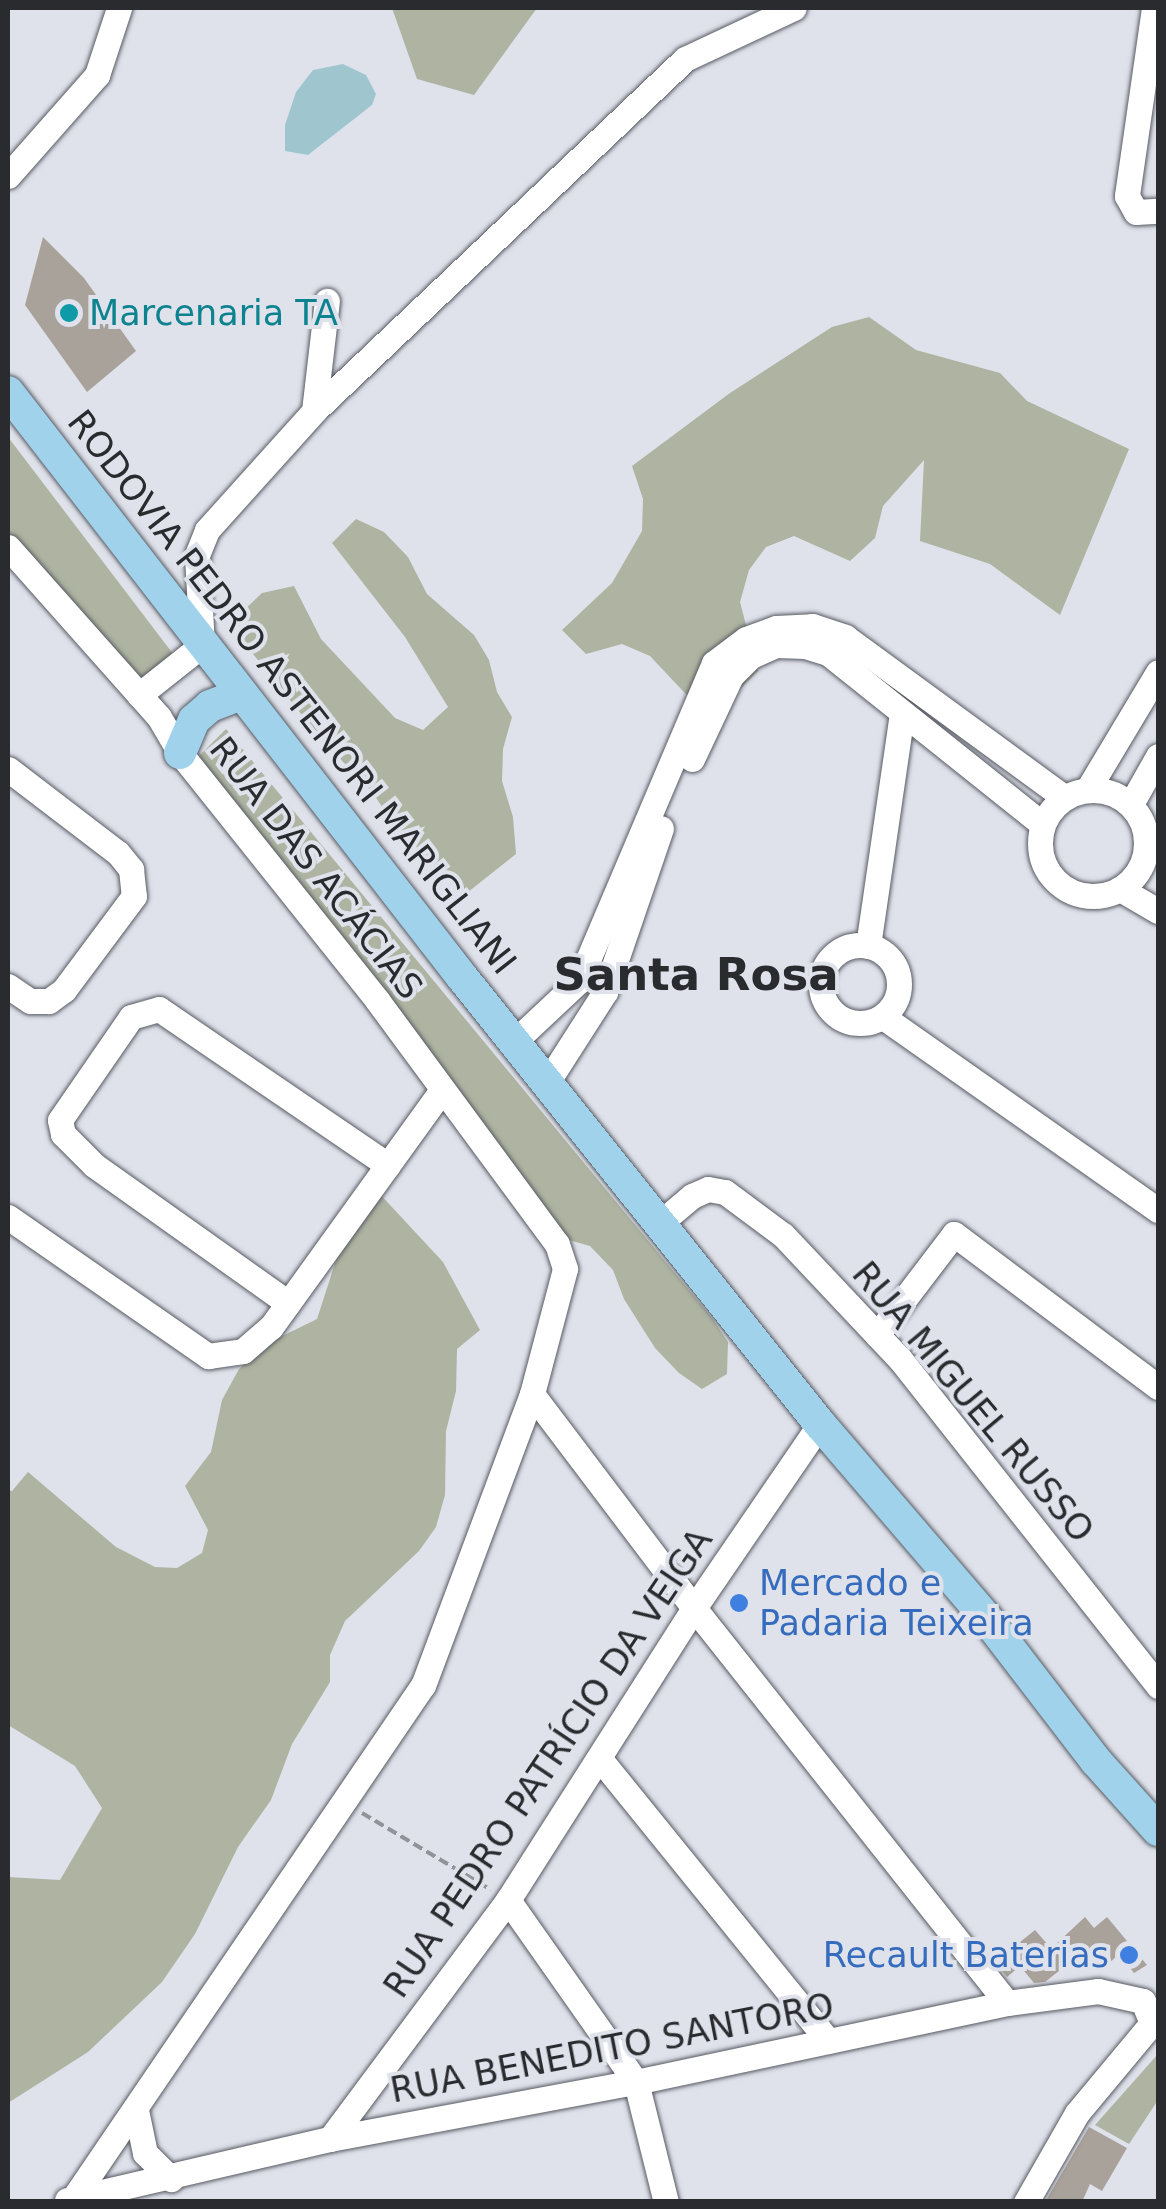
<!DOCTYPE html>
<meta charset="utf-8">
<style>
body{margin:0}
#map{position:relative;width:1166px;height:2209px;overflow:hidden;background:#dfe2eb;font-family:"DejaVu Sans",sans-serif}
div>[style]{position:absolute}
.green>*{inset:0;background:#aeb4a1}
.water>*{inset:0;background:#9fc6cf}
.building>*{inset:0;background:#a9a29b}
.path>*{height:4px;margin-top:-2px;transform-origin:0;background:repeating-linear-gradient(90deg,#909399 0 10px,transparent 0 15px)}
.roads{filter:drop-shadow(0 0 2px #575a62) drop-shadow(0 0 2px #575a62)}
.minor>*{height:25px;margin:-12.5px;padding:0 12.5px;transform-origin:12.5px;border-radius:12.5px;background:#fff}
.minor>.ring{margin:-12.5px;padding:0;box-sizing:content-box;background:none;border:25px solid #fff;border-radius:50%}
.major>*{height:32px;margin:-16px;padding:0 16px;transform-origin:16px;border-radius:16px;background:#a0d3eb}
.dots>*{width:28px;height:28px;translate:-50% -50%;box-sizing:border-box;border:5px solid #dfe2eb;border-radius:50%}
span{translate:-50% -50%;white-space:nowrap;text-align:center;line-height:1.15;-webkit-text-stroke:8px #dfe2eb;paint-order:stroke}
.culture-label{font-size:35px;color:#0d838f}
.left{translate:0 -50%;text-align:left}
.street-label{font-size:35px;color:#292b2e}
.shop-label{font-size:35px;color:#366cbe}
.right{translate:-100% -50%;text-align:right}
.district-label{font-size:45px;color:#292b2e;font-weight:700}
.frame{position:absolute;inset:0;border:10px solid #292b2e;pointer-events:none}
</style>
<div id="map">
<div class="green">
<i style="clip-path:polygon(392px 8px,537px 8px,474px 95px,417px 79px)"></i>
<i style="clip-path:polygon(869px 317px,916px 350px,1000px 373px,1027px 401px,1129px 449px,1060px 615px,990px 564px,920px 541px,924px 460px,883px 506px,875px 538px,850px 561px,794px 536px,766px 547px,749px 570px,740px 602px,758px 671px,734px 695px,697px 706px,650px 656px,622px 644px,586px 654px,562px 630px,612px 583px,642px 531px,643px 499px,632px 466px,730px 393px,832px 327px)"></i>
<i style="clip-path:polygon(8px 437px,180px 663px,151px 691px,8px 542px)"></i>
<i style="clip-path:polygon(356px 519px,384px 532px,408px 557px,427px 594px,474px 635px,489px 660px,497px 692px,512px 717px,503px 749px,502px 781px,513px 817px,516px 854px,463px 896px,392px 822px,373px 793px,322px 740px,229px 624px,262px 593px,294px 586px,321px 639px,395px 718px,423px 730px,448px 707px,405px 637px,332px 543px)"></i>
<i style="clip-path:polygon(226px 729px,712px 1318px,728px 1342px,727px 1374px,702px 1389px,679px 1373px,655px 1348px,624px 1299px,613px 1270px,590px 1246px,558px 1237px,196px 759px)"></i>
<i style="clip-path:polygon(377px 1191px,443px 1262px,480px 1330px,457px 1349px,456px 1391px,446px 1431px,445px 1495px,436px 1527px,419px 1551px,345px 1621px,330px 1655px,330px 1682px,292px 1744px,271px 1800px,238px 1847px,195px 1934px,162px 1982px,88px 2052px,8px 2103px,8px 1877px,60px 1880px,102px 1808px,75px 1766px,8px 1725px,8px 1490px,12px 1491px,28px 1472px,116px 1547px,155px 1567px,177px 1568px,202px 1553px,208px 1530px,185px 1486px,211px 1452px,222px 1400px,239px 1369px,264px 1345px,317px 1319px,339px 1251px)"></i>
<i style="clip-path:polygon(1158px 2054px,1158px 2100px,1129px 2144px,1095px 2125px)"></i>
</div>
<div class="water">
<i style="clip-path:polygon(343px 64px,366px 75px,376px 94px,372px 105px,308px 155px,285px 151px,285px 125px,296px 92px,313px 70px)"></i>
</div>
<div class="building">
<i style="clip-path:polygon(43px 237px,84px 278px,136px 351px,87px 392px,25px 305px)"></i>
<i style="clip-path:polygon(1085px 1917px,1094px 1928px,1107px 1917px,1147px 1965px,1134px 1973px,1119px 1954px,1105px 1967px,1088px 1948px,1045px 1982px,1034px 1983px,1020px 1966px,1007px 1977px,995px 1962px,1035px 1930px,1049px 1946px,1056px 1944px)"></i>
<i style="clip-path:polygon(1089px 2127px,1127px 2148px,1102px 2191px,1090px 2184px,1082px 2202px,1045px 2202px)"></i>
</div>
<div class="path">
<i style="left:362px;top:1813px;width:150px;rotate:30.8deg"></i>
</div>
<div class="roads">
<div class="minor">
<i style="left:1154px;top:8px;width:190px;rotate:98.2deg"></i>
<i style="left:1127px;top:196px;width:18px;rotate:61deg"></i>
<i style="left:1136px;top:212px;width:22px;rotate:-3deg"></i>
<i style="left:8px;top:176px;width:135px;rotate:-48.6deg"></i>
<i style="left:97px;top:75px;width:71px;rotate:-71.8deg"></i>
<i style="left:314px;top:411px;width:111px;rotate:-83.3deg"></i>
<i style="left:8px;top:547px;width:227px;rotate:48.4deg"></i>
<i style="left:159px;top:717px;width:42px;rotate:59.7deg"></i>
<i style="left:180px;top:753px;width:316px;rotate:51.4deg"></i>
<i style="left:377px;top:1000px;width:303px;rotate:53.6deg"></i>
<i style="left:557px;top:1244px;width:26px;rotate:72deg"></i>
<i style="left:565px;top:1269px;width:129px;rotate:104.8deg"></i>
<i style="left:532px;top:1394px;width:311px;rotate:110.5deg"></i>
<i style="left:423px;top:1685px;width:622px;rotate:124.25deg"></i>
<i style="left:139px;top:695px;width:80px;rotate:-38.4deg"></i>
<i style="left:202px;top:645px;width:90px;rotate:-93.2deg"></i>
<i style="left:197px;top:555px;width:27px;rotate:-68deg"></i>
<i style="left:207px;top:530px;width:160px;rotate:-48deg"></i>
<i style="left:314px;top:411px;width:511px;rotate:-43.49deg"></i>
<i style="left:685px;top:59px;width:120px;rotate:-25.1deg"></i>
<i style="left:692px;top:759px;width:92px;rotate:-64.8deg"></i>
<i style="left:731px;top:676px;width:28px;rotate:-45deg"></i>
<i style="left:751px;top:656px;width:27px;rotate:-24deg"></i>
<i style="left:776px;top:645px;width:29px;rotate:2deg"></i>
<i style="left:805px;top:646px;width:24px;rotate:17deg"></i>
<i style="left:828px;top:653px;width:274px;rotate:38.6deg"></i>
<i style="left:8px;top:769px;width:138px;rotate:37.4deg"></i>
<i style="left:118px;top:853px;width:21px;rotate:51deg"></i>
<i style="left:131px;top:869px;width:27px;rotate:84deg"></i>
<i style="left:134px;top:896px;width:117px;rotate:126.7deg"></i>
<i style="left:64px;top:990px;width:19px;rotate:144deg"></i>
<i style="left:49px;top:1001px;width:19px;rotate:180deg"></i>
<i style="left:30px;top:1001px;width:27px;rotate:-146deg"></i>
<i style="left:1088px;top:789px;width:136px;rotate:-59.1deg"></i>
<i class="ring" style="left:1040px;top:790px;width:81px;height:81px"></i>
<i style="left:1131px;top:804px;width:55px;rotate:-60.6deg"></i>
<i style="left:1120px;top:889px;width:44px;rotate:30.1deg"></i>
<i class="ring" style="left:821px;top:945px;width:53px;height:53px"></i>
<i style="left:868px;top:946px;width:235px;rotate:-81.7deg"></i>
<i style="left:883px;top:1017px;width:336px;rotate:35.1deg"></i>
<i style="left:515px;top:1041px;width:88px;rotate:-43.2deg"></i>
<i style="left:579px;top:981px;width:345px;rotate:-67deg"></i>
<i style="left:714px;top:663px;width:40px;rotate:-37deg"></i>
<i style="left:746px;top:639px;width:32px;rotate:-20deg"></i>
<i style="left:776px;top:628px;width:36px;rotate:-3deg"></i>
<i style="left:812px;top:626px;width:35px;rotate:18deg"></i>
<i style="left:845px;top:637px;width:271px;rotate:36.2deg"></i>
<i style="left:548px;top:1081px;width:106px;rotate:-57.4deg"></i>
<i style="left:605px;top:992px;width:173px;rotate:-71.1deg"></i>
<i style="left:8px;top:1217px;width:244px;rotate:34.8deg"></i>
<i style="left:208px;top:1356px;width:35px;rotate:-8deg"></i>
<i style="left:243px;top:1351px;width:37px;rotate:-41deg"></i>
<i style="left:271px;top:1327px;width:292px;rotate:-54.2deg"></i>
<i style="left:660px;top:1223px;width:42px;rotate:-40.2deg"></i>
<i style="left:692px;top:1196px;width:17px;rotate:-24deg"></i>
<i style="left:708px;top:1189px;width:17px;rotate:10deg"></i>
<i style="left:725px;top:1192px;width:72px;rotate:36.6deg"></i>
<i style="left:783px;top:1235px;width:170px;rotate:46.7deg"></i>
<i style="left:900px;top:1359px;width:417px;rotate:51.7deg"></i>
<i style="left:288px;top:1303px;width:238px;rotate:-144.6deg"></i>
<i style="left:94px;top:1165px;width:44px;rotate:-135deg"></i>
<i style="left:63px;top:1134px;width:14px;rotate:-102deg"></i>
<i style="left:60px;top:1120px;width:125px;rotate:-55.4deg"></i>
<i style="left:131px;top:1017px;width:29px;rotate:-16deg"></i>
<i style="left:159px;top:1009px;width:277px;rotate:34.3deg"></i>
<i style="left:877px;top:1335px;width:127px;rotate:-52.7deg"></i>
<i style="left:954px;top:1234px;width:255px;rotate:36.9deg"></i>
<i style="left:532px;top:1394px;width:268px;rotate:52.9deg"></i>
<i style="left:694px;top:1608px;width:504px;rotate:51.61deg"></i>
<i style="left:600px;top:1759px;width:363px;rotate:51deg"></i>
<i style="left:508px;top:1900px;width:223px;rotate:54.9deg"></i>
<i style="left:636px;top:2082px;width:124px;rotate:76deg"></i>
<i style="left:136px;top:2110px;width:44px;rotate:78.2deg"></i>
<i style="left:145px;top:2153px;width:37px;rotate:45deg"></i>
<i style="left:330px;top:2139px;width:298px;rotate:-53.3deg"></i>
<i style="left:508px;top:1900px;width:346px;rotate:-57.5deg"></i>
<i style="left:694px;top:1608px;width:223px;rotate:-55.6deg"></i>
<i style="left:67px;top:2200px;width:270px;rotate:-13.1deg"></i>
<i style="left:330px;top:2139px;width:311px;rotate:-10.6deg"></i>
<i style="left:636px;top:2082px;width:379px;rotate:-12deg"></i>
<i style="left:1007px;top:2003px;width:92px;rotate:-7.5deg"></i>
<i style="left:1098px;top:1991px;width:46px;rotate:12.5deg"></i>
<i style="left:1143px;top:2001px;width:24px;rotate:68deg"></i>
<i style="left:1152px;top:2023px;width:117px;rotate:129.8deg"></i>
<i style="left:1077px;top:2113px;width:103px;rotate:119.8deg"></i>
</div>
<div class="major">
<i style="left:8px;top:392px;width:741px;rotate:52.19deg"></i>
<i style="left:462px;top:977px;width:573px;rotate:51.31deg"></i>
<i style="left:820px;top:1424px;width:257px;rotate:49.4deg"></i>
<i style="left:987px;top:1619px;width:179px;rotate:52.5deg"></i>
<i style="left:1096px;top:1761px;width:93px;rotate:48.1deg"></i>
<i style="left:180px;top:753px;width:36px;rotate:-67deg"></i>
<i style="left:194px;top:720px;width:21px;rotate:-41deg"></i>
<i style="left:210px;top:706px;width:34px;rotate:-21deg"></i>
</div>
</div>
<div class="dots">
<i style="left:69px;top:313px;background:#0f9aa8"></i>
<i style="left:739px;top:1603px;background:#3f7fe0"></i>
<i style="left:1129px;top:1955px;background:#3f7fe0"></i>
</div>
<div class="culture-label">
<span class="left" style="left:89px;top:313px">Marcenaria TA</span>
</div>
<div class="street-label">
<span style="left:292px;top:692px;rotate:52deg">RODOVIA PEDRO ASTENORI MARIGLIANI</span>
<span style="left:316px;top:868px;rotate:52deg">RUA DAS ACÁCIAS</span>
<span style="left:973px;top:1402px;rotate:50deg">RUA MIGUEL RUSSO</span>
<span style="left:548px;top:1763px;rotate:-56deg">RUA PEDRO PATRÍCIO DA VEIGA</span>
<span style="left:612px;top:2048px;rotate:-11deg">RUA BENEDITO SANTORO</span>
</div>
<div class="shop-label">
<span class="left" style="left:759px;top:1603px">Mercado e<br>Padaria Teixeira</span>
<span class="right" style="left:1109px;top:1955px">Recault Baterias</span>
</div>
<div class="district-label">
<span style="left:696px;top:975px">Santa Rosa</span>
</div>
<div class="frame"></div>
</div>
